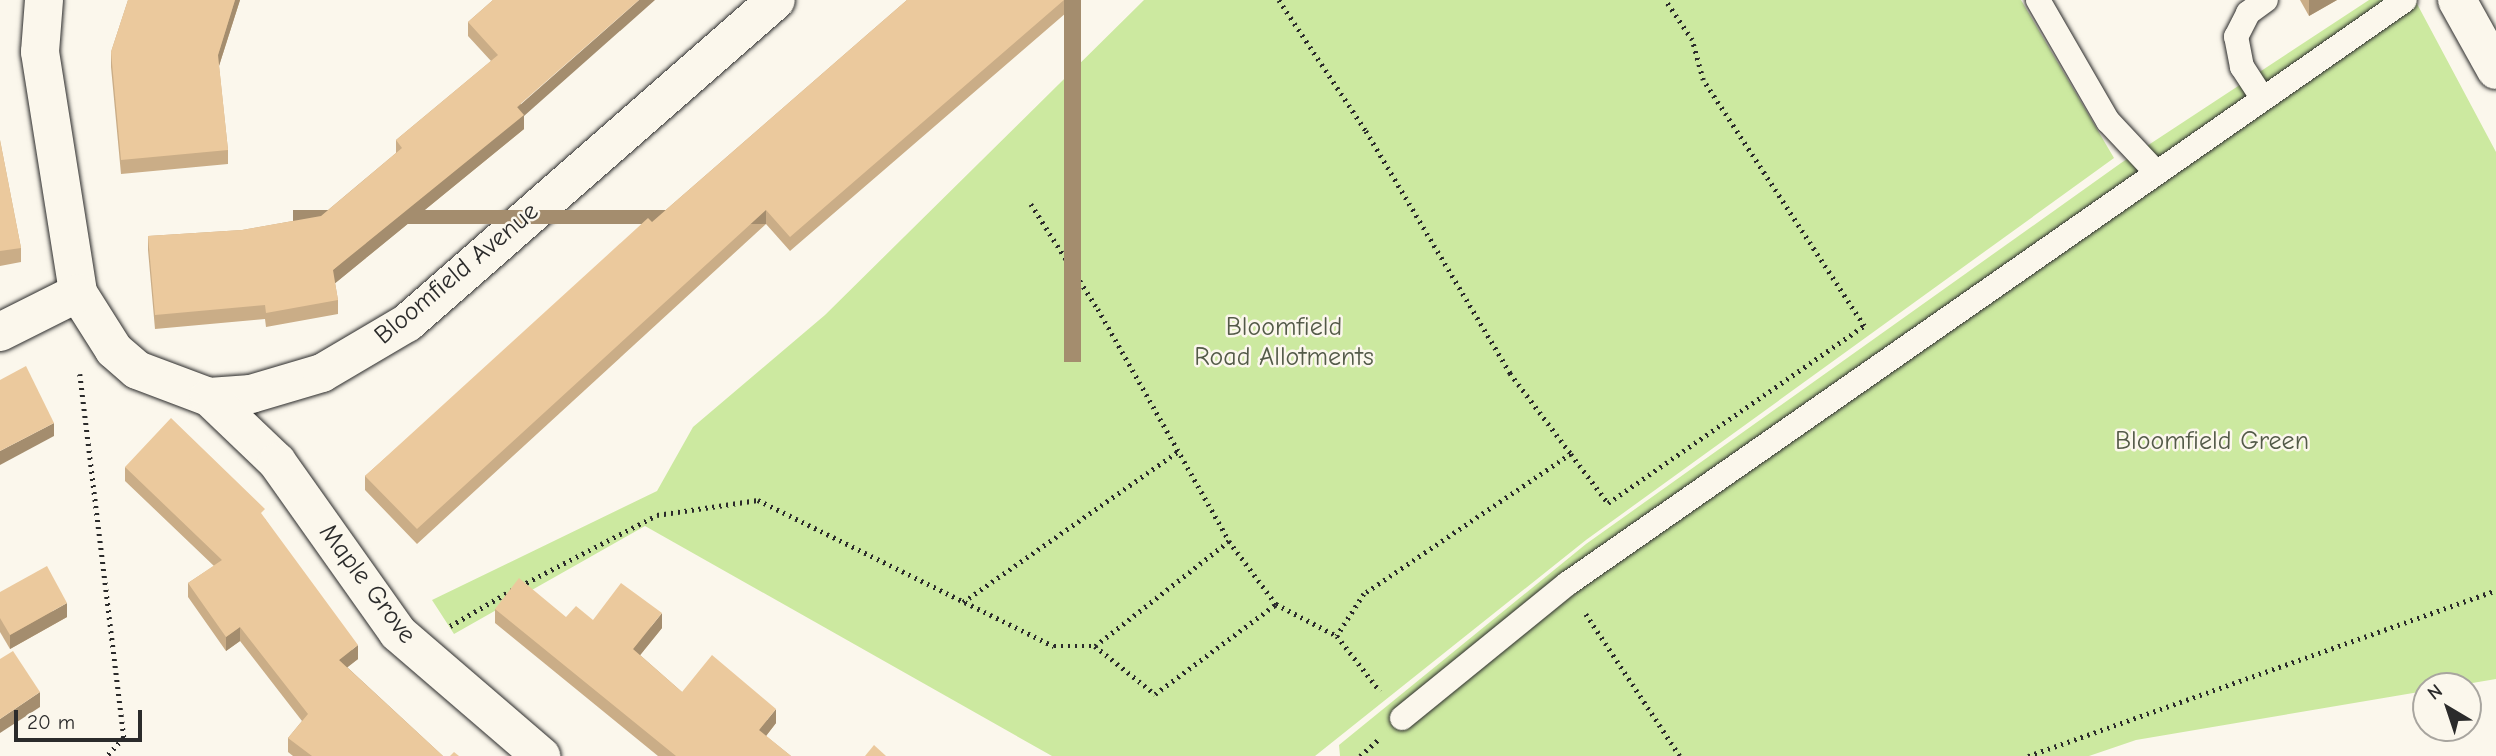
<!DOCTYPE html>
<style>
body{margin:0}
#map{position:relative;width:2496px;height:756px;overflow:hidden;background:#fbf7ec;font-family:"Comic Neue",sans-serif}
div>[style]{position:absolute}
.green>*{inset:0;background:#cce9a0}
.path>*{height:4.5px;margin-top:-2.25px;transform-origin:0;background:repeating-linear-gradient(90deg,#2b2b2b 0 2px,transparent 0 7px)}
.roads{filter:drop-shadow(0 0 2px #2b2b2b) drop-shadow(0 0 2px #2b2b2b)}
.service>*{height:24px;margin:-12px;padding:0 12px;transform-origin:12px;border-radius:12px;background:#fbf7ec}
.minor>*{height:38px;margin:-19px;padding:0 19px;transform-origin:19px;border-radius:19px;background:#fbf7ec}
.tertiary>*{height:38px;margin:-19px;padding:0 19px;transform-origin:19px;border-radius:19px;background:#fbf7ec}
.wall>*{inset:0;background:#caad87}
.shaded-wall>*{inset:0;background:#a48d6e;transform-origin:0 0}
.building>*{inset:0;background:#ebc99d}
span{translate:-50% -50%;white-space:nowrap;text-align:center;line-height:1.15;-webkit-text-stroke:5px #fbf7ec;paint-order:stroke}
.street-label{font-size:26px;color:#2b2b2b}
.park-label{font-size:26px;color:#535a48}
.north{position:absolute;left:2412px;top:672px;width:70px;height:70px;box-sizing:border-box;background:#fbf7ec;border:2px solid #a8a59f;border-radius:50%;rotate:321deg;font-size:19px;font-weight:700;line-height:28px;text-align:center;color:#2b2b2b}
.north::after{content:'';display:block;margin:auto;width:24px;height:32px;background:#2b2b2b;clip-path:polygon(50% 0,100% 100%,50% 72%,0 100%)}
.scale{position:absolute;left:14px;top:710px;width:128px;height:32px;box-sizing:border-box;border:4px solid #2b2b2b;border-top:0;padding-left:9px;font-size:21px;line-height:24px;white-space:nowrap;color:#2b2b2b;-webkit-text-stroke:5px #fbf7ec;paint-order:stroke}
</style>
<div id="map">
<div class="green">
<i style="clip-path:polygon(1144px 0,2021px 0,2114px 158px,1586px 540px,1315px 756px,1052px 756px,645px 526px,454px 634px,432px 600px,657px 491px,693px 427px,825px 315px)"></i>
<i style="clip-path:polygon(2369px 0,2415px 0,2496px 152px,2496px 679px,2136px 740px,2089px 756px,1340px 756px,1339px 745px,1586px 544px,2121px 163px)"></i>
</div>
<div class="path">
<i style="left:1279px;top:0;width:157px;rotate:56.4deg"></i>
<i style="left:1366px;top:131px;width:282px;rotate:59.2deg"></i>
<i style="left:1510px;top:373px;width:101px;rotate:53deg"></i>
<i style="left:1571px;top:454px;width:250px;rotate:145.9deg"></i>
<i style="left:1364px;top:594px;width:50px;rotate:122.7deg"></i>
<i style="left:1031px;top:204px;width:125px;rotate:57.5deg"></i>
<i style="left:1098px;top:309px;width:266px;rotate:60.5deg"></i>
<i style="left:1229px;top:541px;width:79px;rotate:53.3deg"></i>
<i style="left:1276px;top:604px;width:69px;rotate:27.7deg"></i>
<i style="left:1337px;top:636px;width:70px;rotate:52deg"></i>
<i style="left:80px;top:374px;width:367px;rotate:83.1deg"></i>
<i style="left:124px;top:738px;width:25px;rotate:133deg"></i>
<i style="left:1571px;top:454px;width:61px;rotate:52.9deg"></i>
<i style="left:1608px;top:503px;width:311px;rotate:-34.7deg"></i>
<i style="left:1864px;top:326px;width:294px;rotate:-123.2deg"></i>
<i style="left:1703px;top:80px;width:41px;rotate:-105.4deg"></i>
<i style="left:1692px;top:40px;width:48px;rotate:-124deg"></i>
<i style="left:520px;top:586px;width:154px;rotate:-27.4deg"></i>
<i style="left:657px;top:515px;width:102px;rotate:-8.4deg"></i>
<i style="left:758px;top:500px;width:330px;rotate:26.3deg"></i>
<i style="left:1054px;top:646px;width:41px"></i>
<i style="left:1095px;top:646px;width:77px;rotate:38.7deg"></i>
<i style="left:1155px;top:694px;width:151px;rotate:-36.6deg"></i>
<i style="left:963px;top:602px;width:264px;rotate:-35deg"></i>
<i style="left:1586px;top:614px;width:170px;rotate:56.5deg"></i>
<i style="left:450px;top:626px;width:72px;rotate:-30.1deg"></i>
<i style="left:1095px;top:646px;width:170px;rotate:-38.1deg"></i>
<i style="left:1360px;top:756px;width:24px;rotate:-42deg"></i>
<i style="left:2028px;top:756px;width:497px;rotate:-19.5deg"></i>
</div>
<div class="roads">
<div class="service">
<i style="left:2038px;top:0;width:140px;rotate:60deg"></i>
<i style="left:2108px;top:121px;width:67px;rotate:46.8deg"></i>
<i style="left:2261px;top:96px;width:35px;rotate:-123deg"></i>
<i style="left:2242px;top:67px;width:31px;rotate:-101deg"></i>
<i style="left:2236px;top:37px;width:27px;rotate:-63deg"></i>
<i style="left:2248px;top:13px;width:22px;rotate:-36deg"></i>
<i style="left:1402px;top:718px;width:213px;rotate:-39.1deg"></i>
<i style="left:1567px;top:584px;width:1021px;rotate:-34.87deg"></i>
</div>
<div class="minor">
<i style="left:44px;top:0;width:52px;rotate:94.4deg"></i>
<i style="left:40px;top:52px;width:244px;rotate:81deg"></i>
<i style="left:78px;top:293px;width:67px;rotate:57.7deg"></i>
<i style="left:114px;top:350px;width:30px;rotate:41deg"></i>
<i style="left:137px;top:370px;width:77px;rotate:20.6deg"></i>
<i style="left:209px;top:397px;width:42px;rotate:-4.1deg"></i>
<i style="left:251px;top:394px;width:74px;rotate:-16.5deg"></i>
<i style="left:322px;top:373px;width:99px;rotate:-30.5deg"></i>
<i style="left:407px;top:323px;width:490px;rotate:-41.2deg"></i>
<i style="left:0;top:332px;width:87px;rotate:-26.6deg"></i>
<i style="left:209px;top:397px;width:94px;rotate:43.7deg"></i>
<i style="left:277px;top:462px;width:209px;rotate:54.7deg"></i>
<i style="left:398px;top:633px;width:189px;rotate:40.7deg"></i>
</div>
<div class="tertiary">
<i style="left:2457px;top:0;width:80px;rotate:60.9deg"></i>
</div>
</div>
<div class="wall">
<i style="clip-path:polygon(128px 0,240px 0,219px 66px,228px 150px,228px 164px,121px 174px,111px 67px,111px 52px)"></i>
<i style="clip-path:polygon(493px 0,524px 116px,524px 129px,335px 283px,338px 300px,338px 314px,266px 327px,265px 319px,155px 329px,148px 250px,148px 236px,242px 230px,321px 216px,396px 153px,396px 140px,491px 61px,468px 36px,468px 22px)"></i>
<i style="clip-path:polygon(907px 0,1081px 0,790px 251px,766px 224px,417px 544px,365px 490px,365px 476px,652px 222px)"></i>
<i style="clip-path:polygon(2300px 0,2337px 0,2309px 16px)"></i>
<i style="clip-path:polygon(0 140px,21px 248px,21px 262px,0 266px)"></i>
<i style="clip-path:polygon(125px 467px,265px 519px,358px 659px,347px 667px,443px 756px,293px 756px,288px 752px,288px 738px,302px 721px,240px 641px,226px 651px,188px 597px,188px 583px,214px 566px,125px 481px)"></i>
<i style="clip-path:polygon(0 592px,67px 617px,10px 649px,0 632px)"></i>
<i style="clip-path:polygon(495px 609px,662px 628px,640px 655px,682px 692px,776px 723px,766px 736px,791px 756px,658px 756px,495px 623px)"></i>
</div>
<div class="shaded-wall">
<i style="clip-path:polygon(235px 0,240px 0,218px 69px,218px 55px)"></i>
<i style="clip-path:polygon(639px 0,655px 0,524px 116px,524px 129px,333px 285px,333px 270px)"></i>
<i style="left:1064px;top:0;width:17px;height:362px"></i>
<i style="clip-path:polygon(2309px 0,2337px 0,2309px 16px)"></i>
<i style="left:766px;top:210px;width:14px;height:473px;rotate:90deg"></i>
<i style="clip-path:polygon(54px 423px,54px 436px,0 465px,0 451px)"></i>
<i style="clip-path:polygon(67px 603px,67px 617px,10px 649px,10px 635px)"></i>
<i style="clip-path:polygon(662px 613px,662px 628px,633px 664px,633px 649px)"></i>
<i style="clip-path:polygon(240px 627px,240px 641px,226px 651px,226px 637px)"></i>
<i style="clip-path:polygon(358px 645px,358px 659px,339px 674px,339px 660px)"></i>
<i style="clip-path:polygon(40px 692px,40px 707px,0 733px,0 719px)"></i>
<i style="clip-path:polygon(776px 709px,776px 723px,759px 745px,759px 730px)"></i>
</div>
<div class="building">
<i style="clip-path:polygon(128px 0,235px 0,218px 55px,228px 150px,121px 160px,111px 52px)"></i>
<i style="clip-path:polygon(493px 0,639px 0,517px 107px,524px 115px,333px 270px,338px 300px,266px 313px,265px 305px,155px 315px,148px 236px,242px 230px,321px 216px,402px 148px,396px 140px,498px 55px,468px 22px)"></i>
<i style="clip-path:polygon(907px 0,1064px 0,790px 237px,766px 210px,417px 529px,365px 476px,648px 218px,652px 222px)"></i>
<i style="clip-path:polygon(0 140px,21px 248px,0 251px)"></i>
<i style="clip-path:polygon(26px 366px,54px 423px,0 451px,0 380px)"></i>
<i style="clip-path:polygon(171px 418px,265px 509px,261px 513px,358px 645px,339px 660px,443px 756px,312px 756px,288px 738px,308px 714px,240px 627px,226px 637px,188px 583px,222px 560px,125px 467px)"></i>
<i style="clip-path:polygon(47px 566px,67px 603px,10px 635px,0 618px,0 592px)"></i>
<i style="clip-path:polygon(519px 578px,566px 617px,576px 606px,593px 620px,621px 583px,662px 613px,633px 649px,682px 692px,712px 655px,776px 709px,759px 730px,791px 756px,676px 756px,495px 609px)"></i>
<i style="clip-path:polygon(13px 651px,40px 692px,0 719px,0 659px)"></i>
<i style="clip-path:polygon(874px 745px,886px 756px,865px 756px)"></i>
<i style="clip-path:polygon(454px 752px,459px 756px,450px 756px)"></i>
</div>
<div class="street-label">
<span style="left:457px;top:274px;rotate:-40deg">Bloomfield Avenue</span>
<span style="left:367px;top:584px;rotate:53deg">Maple Grove</span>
</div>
<div class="park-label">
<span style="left:1284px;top:343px">Bloomfield<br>Road Allotments</span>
<span style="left:2212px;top:442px">Bloomfield Green</span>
</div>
<div class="north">N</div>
<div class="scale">20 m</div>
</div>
